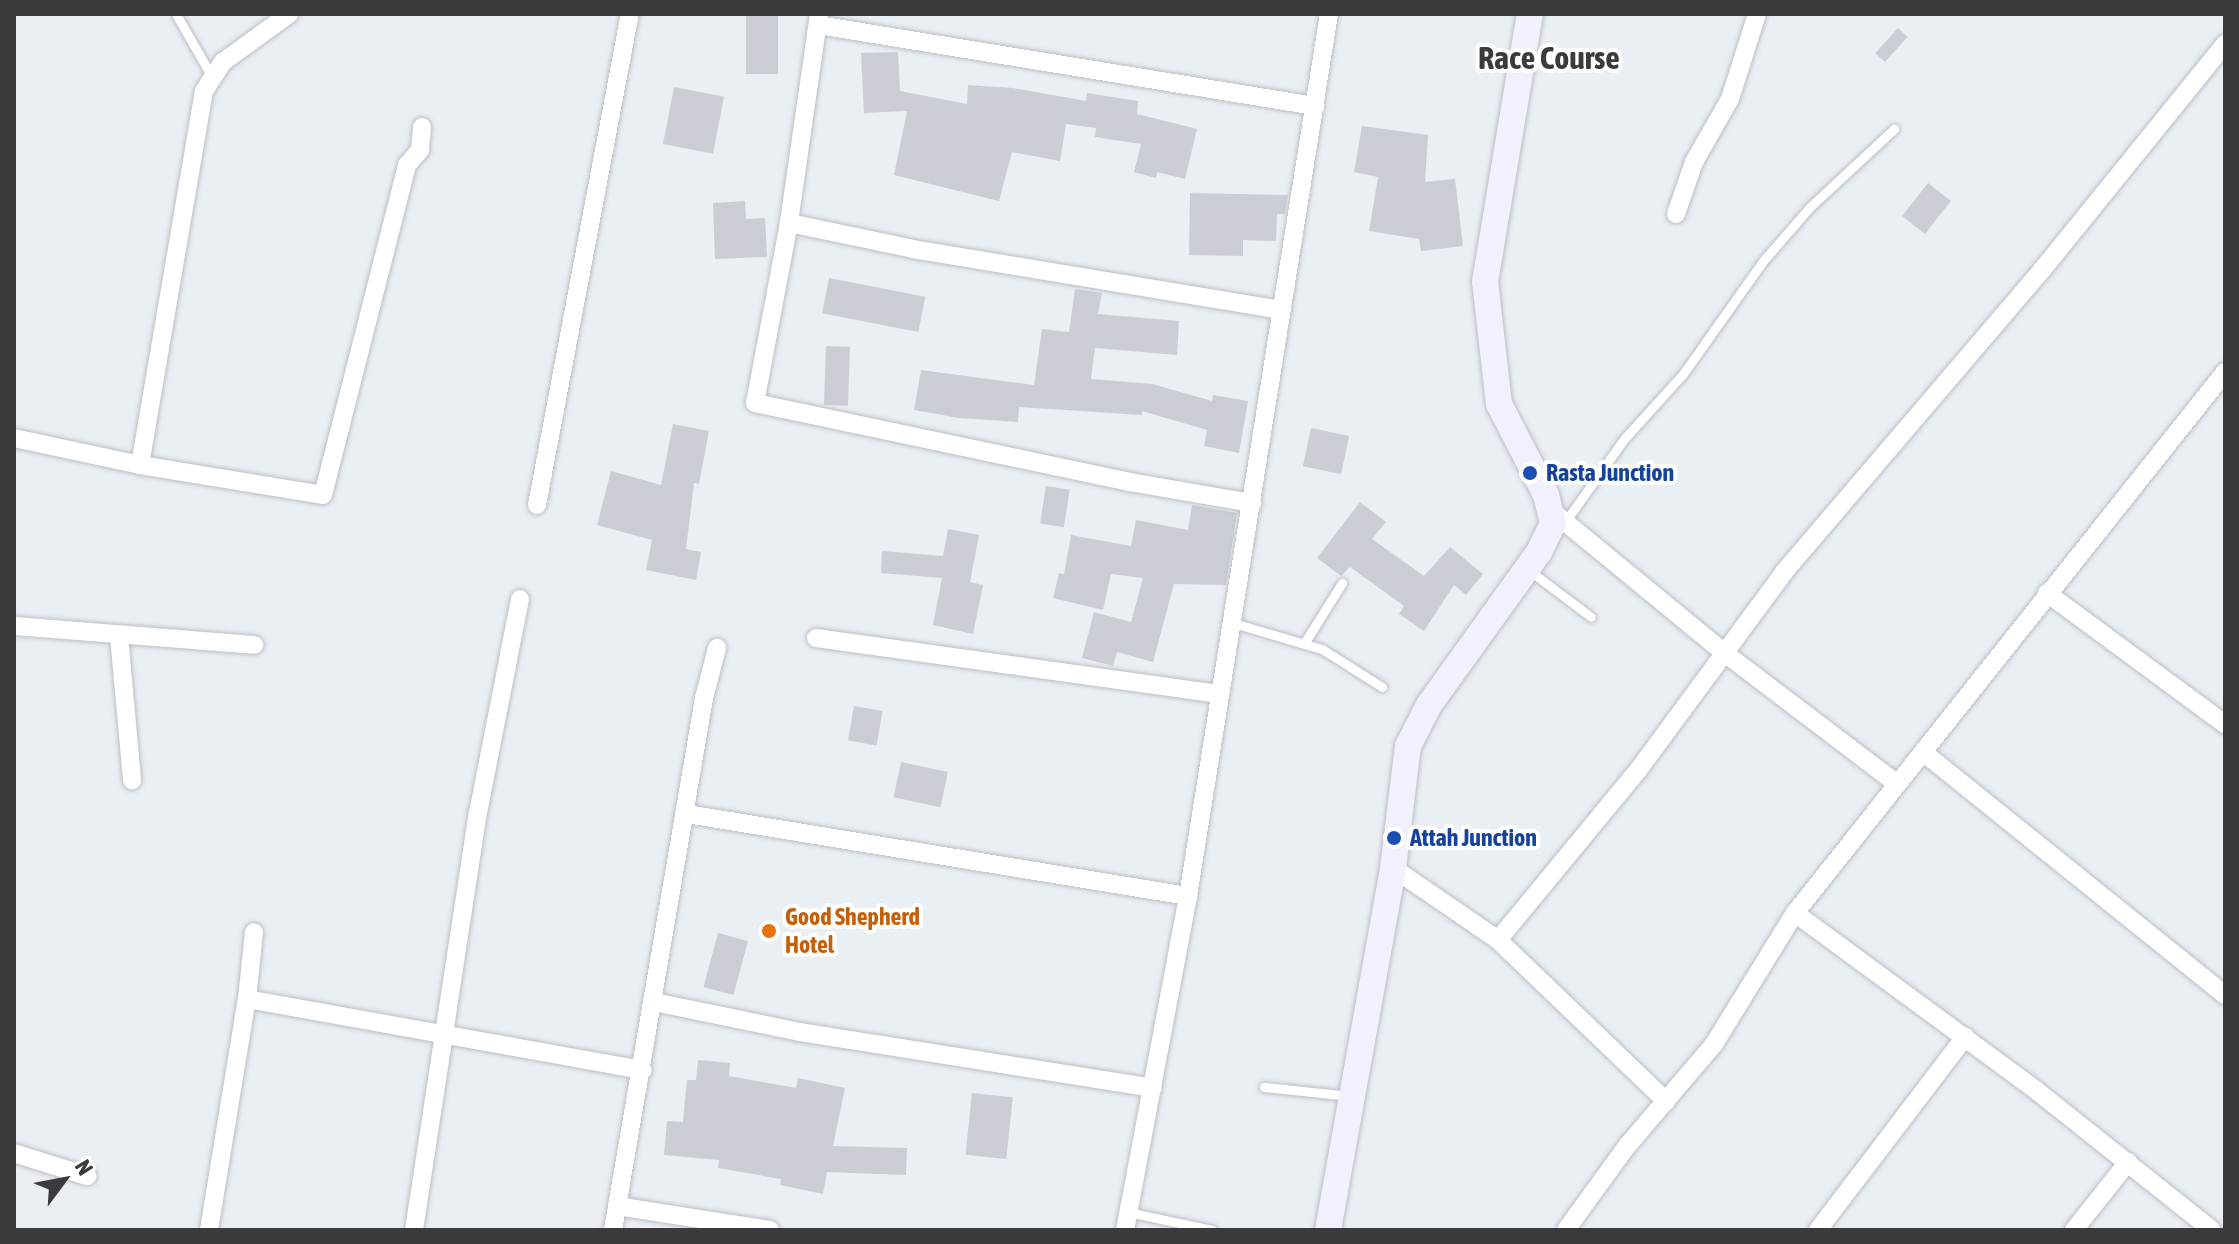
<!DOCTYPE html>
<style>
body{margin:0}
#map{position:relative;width:2239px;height:1244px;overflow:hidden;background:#eaeff4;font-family:"Asap Condensed",sans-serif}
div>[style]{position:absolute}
.building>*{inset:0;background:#caced4;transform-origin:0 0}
.roads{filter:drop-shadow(0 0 2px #bbbfc5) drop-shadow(0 0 2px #bbbfc5)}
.lane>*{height:9px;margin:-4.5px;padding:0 4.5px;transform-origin:4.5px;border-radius:4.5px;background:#fff}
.street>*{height:18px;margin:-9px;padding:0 9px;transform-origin:9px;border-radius:9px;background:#fff}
.secondary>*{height:26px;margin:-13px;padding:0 13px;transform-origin:13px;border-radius:13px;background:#f1f0fd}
.dots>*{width:22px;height:22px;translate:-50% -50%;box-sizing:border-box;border:4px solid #fff;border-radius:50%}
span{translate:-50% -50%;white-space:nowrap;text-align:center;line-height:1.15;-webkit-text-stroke:8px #fff;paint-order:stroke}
.transit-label{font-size:24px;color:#164399;font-weight:700}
.left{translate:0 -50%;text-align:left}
.food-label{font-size:24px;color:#c56008;font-weight:700}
.district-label{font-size:32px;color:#3a3b3e;font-weight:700}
.frame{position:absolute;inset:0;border:16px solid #3a3b3e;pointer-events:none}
.north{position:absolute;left:24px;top:1140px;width:80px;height:80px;-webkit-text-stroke:6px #fff;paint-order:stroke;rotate:58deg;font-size:22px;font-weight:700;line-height:32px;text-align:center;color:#3a3b3e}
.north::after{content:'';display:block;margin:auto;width:28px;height:36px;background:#3a3b3e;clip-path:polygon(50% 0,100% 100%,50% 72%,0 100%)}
</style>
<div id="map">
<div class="building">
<i style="left:746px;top:14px;width:32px;height:60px"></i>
<i style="left:1898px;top:28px;width:13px;height:34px;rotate:42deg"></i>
<i style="clip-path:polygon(898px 52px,900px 91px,967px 104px,968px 85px,1013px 88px,1086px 101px,1087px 93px,1138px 101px,1137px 114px,1197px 129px,1185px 179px,1157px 172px,1156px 178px,1134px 172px,1141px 144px,1095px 137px,1096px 128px,1066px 124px,1060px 161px,1012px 152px,999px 201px,894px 175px,907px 111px,864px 113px,861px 53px)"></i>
<i style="left:674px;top:87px;width:51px;height:58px;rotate:11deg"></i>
<i style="clip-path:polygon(1362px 126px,1428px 135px,1425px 182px,1455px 179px,1463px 246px,1421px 251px,1419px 239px,1369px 231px,1378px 177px,1354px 172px)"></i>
<i style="left:1928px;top:183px;width:29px;height:42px;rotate:38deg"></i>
<i style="clip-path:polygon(1190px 193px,1288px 195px,1285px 214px,1277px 214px,1276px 241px,1243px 240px,1243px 256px,1189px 255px)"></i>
<i style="clip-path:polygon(745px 201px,746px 219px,765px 218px,767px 257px,715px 259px,713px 203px)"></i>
<i style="left:829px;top:278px;width:98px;height:36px;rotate:11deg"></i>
<i style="clip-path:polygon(1075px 289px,1102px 293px,1098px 314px,1179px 321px,1177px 355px,1095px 348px,1091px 379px,1152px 384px,1212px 401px,1213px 395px,1248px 401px,1239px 453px,1204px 446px,1207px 430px,1142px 411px,1142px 415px,1019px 407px,1018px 422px,959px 418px,914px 410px,921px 370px,1034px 385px,1042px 329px,1069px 332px)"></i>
<i style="left:826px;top:346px;width:24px;height:59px;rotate:2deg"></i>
<i style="clip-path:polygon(673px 424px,709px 431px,699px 484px,694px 483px,686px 549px,701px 552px,696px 580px,646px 570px,652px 540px,597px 525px,611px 471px,661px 485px)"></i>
<i style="left:1311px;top:428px;width:39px;height:39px;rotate:12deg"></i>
<i style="left:1046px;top:486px;width:24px;height:38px;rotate:9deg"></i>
<i style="clip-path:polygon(1360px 502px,1386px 522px,1372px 539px,1424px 576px,1450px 547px,1483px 574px,1466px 595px,1454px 585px,1424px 631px,1399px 614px,1404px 606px,1350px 567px,1341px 576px,1317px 558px)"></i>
<i style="clip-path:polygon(1192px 505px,1237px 513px,1226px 585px,1174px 584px,1153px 662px,1117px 652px,1113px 666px,1082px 658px,1094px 612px,1131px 622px,1143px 578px,1111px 574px,1103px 610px,1053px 598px,1059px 573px,1064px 574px,1071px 535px,1131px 546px,1136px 520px,1188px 530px)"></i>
<i style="clip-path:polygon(948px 529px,979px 535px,970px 582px,983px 585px,973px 634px,933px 625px,942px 578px,881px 573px,882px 551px,943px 556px)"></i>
<i style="left:854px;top:706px;width:29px;height:35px;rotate:10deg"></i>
<i style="left:901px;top:762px;width:48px;height:36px;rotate:12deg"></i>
<i style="left:718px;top:933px;width:31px;height:56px;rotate:15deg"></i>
<i style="clip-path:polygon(698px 1060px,730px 1063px,729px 1076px,796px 1088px,798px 1078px,845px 1088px,833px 1146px,907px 1148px,906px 1175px,827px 1172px,823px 1194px,780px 1185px,781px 1179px,718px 1168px,719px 1160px,664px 1155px,667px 1121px,683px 1122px,687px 1080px,696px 1080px)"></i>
<i style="left:972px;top:1093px;width:41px;height:62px;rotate:6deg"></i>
</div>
<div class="roads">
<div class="lane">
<i style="left:176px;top:14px;width:73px;rotate:60.3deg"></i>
<i style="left:1565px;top:522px;width:102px;rotate:-54.6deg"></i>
<i style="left:1624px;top:439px;width:88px;rotate:-47.8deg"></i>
<i style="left:1683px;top:374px;width:138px;rotate:-54.7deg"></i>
<i style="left:1763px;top:261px;width:72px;rotate:-49deg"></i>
<i style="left:1810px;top:207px;width:115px;rotate:-42.9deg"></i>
<i style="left:1530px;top:571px;width:76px;rotate:37deg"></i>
<i style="left:1230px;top:622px;width:96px;rotate:16.4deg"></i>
<i style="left:1322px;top:649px;width:71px;rotate:32.3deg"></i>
<i style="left:1305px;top:642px;width:70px;rotate:-57.9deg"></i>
<i style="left:1264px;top:1087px;width:87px;rotate:5.9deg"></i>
<i style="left:1128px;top:1212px;width:86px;rotate:12.1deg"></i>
</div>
<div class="street">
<i style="left:819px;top:14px;width:211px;rotate:98.2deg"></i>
<i style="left:789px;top:223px;width:183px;rotate:100.7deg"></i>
<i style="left:755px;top:403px;width:382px;rotate:11.9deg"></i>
<i style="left:1129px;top:482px;width:125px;rotate:9.7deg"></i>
<i style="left:818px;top:25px;width:504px;rotate:9.26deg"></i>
<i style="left:1676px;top:214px;width:55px;rotate:-70.9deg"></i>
<i style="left:1694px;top:162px;width:73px;rotate:-60.3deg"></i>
<i style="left:1730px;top:99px;width:89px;rotate:-72.4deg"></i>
<i style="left:789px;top:223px;width:127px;rotate:11.8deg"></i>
<i style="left:913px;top:249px;width:373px;rotate:9.4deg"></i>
<i style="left:14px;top:438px;width:129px;rotate:12.1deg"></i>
<i style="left:140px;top:465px;width:185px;rotate:9.3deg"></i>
<i style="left:323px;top:495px;width:341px;rotate:-75.7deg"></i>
<i style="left:407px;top:165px;width:20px;rotate:-49deg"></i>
<i style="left:420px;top:150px;width:23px;rotate:-85deg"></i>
<i style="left:140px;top:465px;width:379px;rotate:-80.3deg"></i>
<i style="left:204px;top:91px;width:35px;rotate:-57deg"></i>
<i style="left:223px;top:62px;width:82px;rotate:-36deg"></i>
<i style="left:537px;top:505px;width:500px;rotate:-79.3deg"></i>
<i style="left:1553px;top:512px;width:224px;rotate:39.4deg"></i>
<i style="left:1726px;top:654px;width:213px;rotate:37.2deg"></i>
<i style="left:2047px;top:593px;width:221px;rotate:36.4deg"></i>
<i style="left:14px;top:626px;width:241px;rotate:4.5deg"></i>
<i style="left:119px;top:636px;width:145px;rotate:84.8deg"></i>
<i style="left:816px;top:638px;width:408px;rotate:7.9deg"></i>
<i style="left:1924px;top:753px;width:386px;rotate:38.8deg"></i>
<i style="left:687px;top:814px;width:508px;rotate:9.3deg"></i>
<i style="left:1393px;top:868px;width:127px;rotate:34.4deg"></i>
<i style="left:1498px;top:940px;width:222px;rotate:-50.5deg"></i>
<i style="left:1639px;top:769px;width:245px;rotate:-53.6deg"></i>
<i style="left:1784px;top:572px;width:397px;rotate:-49.5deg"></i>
<i style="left:2042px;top:270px;width:291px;rotate:-51deg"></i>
<i style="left:1795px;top:913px;width:300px;rotate:36.3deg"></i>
<i style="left:2037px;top:1091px;width:223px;rotate:38.5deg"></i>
<i style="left:1498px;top:940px;width:233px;rotate:43.8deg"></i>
<i style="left:247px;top:999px;width:402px;rotate:10.2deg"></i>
<i style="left:654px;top:1002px;width:149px;rotate:11.6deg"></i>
<i style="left:800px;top:1032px;width:357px;rotate:9deg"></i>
<i style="left:14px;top:1153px;width:77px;rotate:17.5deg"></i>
<i style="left:617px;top:1206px;width:155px;rotate:8.9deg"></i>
<i style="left:209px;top:1230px;width:234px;rotate:-80.7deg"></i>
<i style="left:247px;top:999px;width:67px;rotate:-84deg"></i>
<i style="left:414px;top:1230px;width:422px;rotate:-81.3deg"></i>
<i style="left:478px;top:813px;width:218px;rotate:-78.9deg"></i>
<i style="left:613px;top:1230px;width:540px;rotate:-80.29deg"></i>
<i style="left:704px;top:698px;width:52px;rotate:-75.4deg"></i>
<i style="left:1125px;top:1230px;width:340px;rotate:-79.3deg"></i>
<i style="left:1188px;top:896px;width:893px;rotate:-80.92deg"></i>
<i style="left:1566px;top:1230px;width:104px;rotate:-54deg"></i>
<i style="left:1627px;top:1146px;width:134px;rotate:-49.5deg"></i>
<i style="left:1714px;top:1044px;width:154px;rotate:-58.3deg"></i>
<i style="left:1795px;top:913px;width:691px;rotate:-51.52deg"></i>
<i style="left:1818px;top:1230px;width:243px;rotate:-52.7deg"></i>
<i style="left:2074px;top:1230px;width:87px;rotate:-51.5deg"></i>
</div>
<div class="secondary">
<i style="left:1328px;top:1230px;width:368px;rotate:-79.8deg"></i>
<i style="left:1393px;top:868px;width:123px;rotate:-83deg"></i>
<i style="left:1408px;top:746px;width:46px;rotate:-62.9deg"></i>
<i style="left:1429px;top:705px;width:188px;rotate:-54.3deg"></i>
<i style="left:1539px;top:552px;width:32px;rotate:-64deg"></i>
<i style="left:1553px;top:523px;width:29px;rotate:-104deg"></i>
<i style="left:1546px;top:495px;width:102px;rotate:-117.3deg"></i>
<i style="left:1499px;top:404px;width:123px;rotate:-96.5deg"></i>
<i style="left:1485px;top:282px;width:272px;rotate:-80.5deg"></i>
</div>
</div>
<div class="dots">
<i style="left:1530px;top:473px;background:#1a4fb4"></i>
<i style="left:1394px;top:838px;background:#1a4fb4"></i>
<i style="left:769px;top:931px;background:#e8710a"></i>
</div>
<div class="transit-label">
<span class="left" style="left:1546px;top:473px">Rasta Junction</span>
<span class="left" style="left:1410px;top:838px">Attah Junction</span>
</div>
<div class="food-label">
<span class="left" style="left:785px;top:931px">Good Shepherd<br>Hotel</span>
</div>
<div class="district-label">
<span style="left:1549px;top:58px">Race Course</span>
</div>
<div class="frame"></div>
<div class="north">N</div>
</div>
